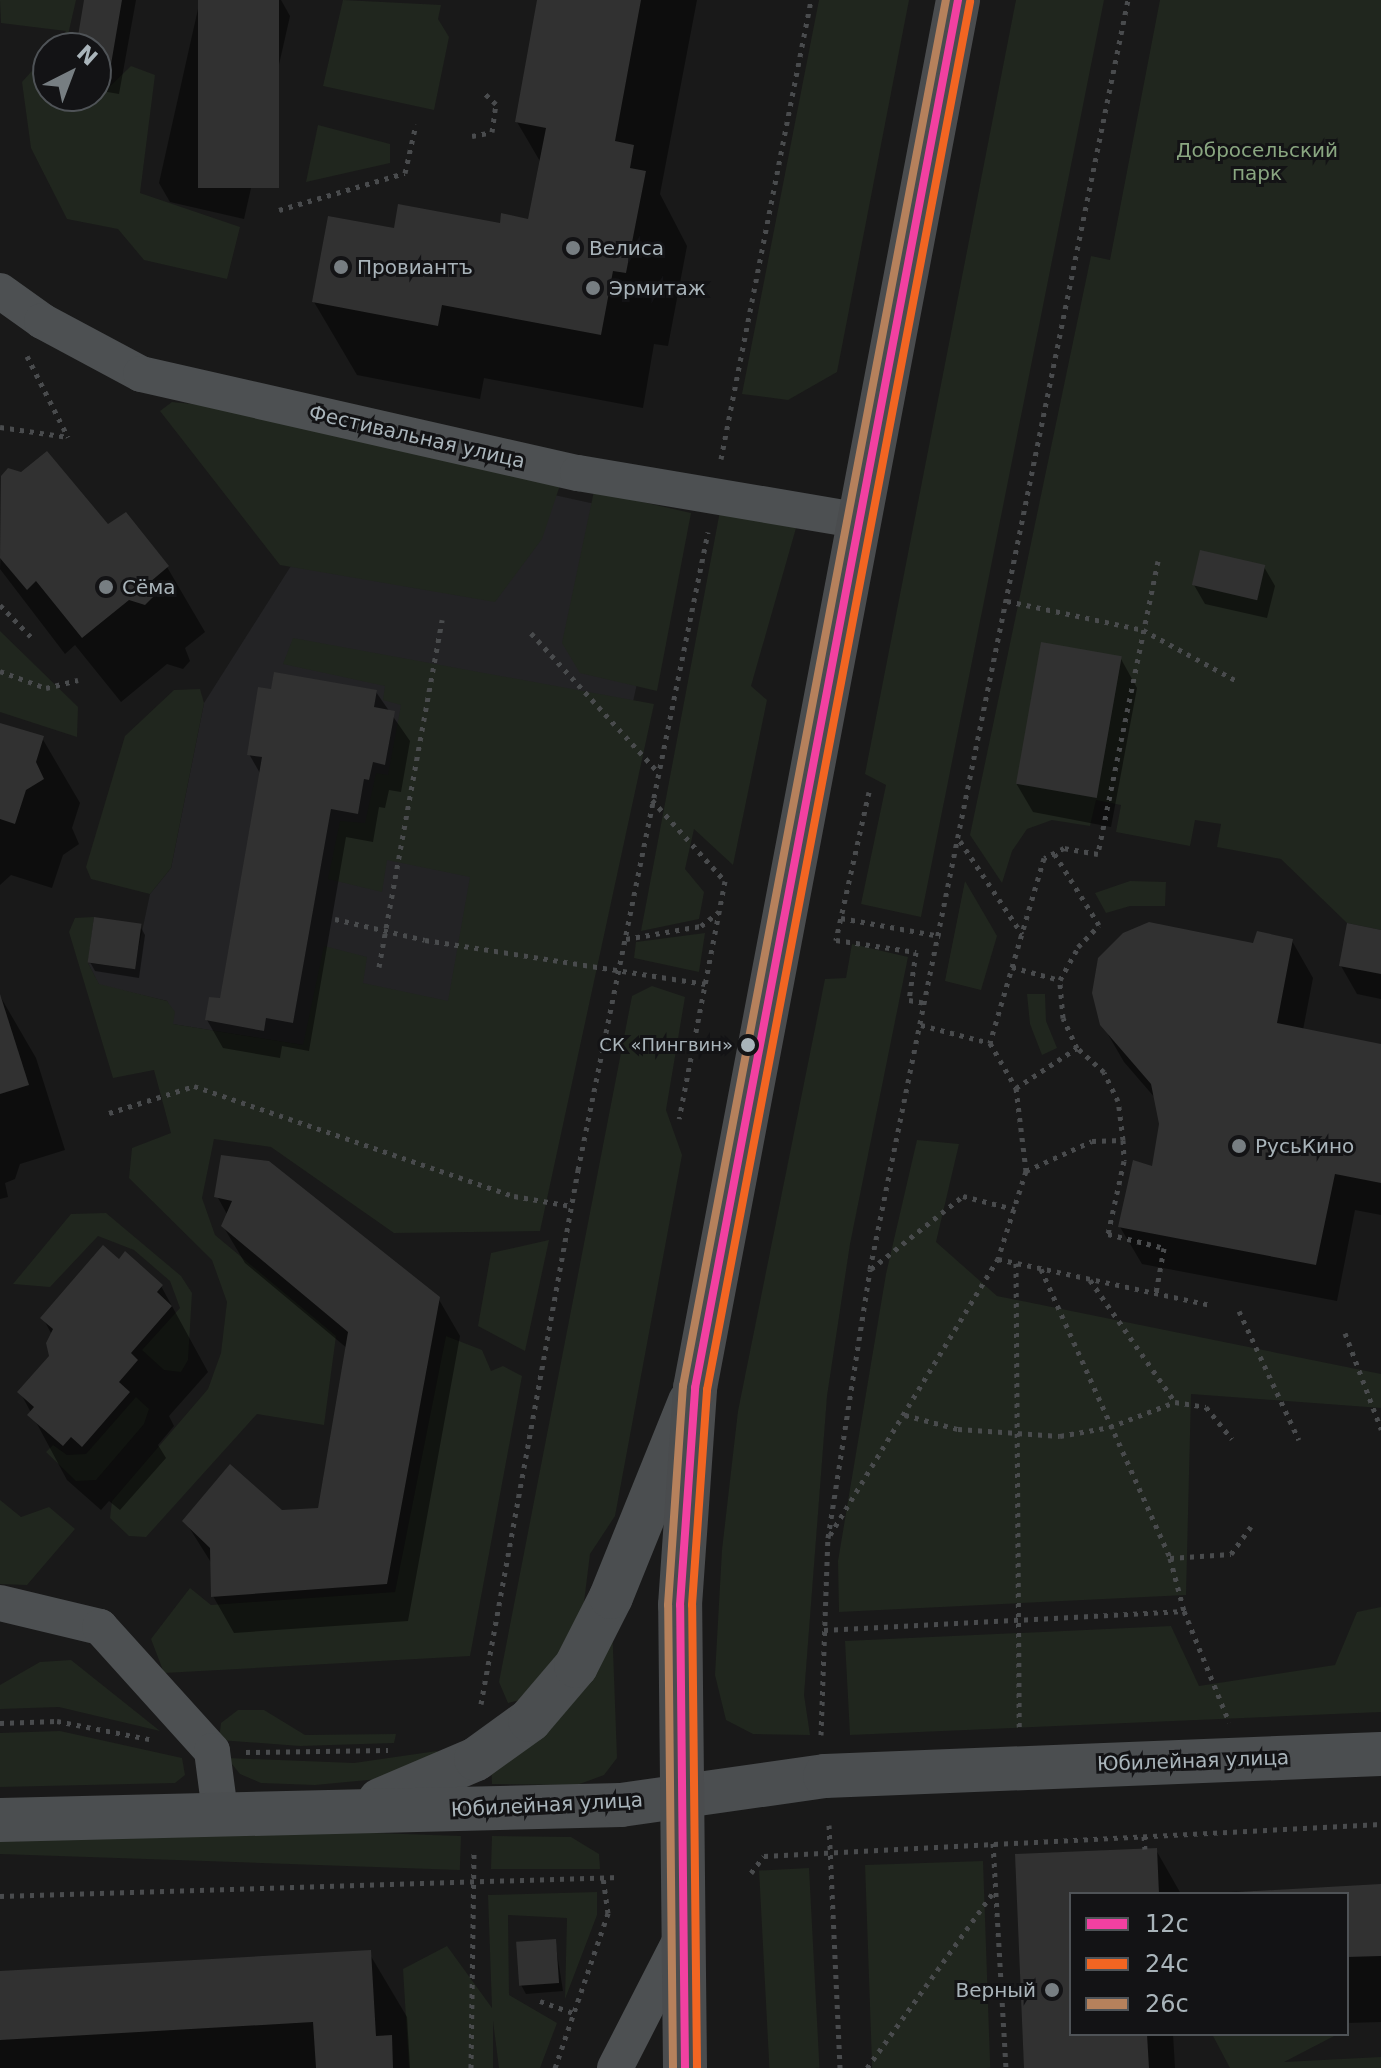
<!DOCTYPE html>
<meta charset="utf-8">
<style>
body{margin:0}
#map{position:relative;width:1381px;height:2068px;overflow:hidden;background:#191919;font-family:"DejaVu Sans",sans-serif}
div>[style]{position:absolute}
.built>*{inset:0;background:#232325}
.green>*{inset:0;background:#20261e;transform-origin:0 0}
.shadow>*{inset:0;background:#0007}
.building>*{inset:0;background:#313131;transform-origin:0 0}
.path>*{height:5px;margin-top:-2.5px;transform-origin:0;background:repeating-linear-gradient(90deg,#494b4d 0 4px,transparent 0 10px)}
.street>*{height:36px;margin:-18px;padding:0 18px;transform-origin:18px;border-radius:18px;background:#4d5052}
.secondary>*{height:44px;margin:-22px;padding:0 22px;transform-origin:22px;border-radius:22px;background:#4b4e50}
.primary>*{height:44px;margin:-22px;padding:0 22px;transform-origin:22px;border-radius:22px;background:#4a4c4e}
.bus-1>*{height:8px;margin:-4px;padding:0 4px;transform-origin:4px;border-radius:4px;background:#f240a1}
.bus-2>*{height:8px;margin:-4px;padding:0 4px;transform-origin:4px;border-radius:4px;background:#f26522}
.bus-3>*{height:8px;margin:-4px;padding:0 4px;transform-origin:4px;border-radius:4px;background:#b6815c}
.dots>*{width:22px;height:22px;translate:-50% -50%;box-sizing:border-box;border:4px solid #131315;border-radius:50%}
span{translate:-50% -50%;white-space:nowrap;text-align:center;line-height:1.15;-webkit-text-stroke:6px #131315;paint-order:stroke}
.bus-label{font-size:18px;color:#a9b4ba}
.right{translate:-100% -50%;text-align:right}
.park-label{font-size:20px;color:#89a680}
.poi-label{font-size:20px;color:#a9b4ba}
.left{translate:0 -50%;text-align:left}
.street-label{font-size:20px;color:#a9b4ba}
.legend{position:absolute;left:1069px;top:1892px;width:280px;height:144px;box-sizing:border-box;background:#131315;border:2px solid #4f5357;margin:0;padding:10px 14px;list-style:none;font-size:24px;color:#a9b4ba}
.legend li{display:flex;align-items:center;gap:16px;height:40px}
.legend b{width:40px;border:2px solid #4f5357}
.north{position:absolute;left:32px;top:32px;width:80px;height:80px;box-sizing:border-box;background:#131315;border:2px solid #4f5357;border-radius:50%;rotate:42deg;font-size:22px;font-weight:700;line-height:32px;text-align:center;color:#a9b4ba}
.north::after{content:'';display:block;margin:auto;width:28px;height:36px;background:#777e82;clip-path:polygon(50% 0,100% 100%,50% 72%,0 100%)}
</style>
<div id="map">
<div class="built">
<i style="clip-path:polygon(215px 420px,672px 521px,577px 962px,303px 1045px,172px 1024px,167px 1001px,99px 985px,88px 963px,134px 969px,150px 894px,171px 868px,204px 703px,301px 550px)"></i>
</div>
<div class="green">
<i style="clip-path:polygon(0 0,76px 0,65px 48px,52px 48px,66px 31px,1px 23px)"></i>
<i style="clip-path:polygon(343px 0,441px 5px,438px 19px,449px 37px,434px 110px,323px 86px)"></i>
<i style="clip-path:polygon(819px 0,909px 0,837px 372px,788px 400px,742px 394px)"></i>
<i style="clip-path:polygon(1016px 0,1104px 0,921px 917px,861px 904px,886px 785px,865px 774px)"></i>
<i style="clip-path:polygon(1160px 0,1381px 0,1381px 930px,1347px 923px,1281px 859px,1217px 847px,1221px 824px,1195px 820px,1190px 846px,1116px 832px,1121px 805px,1096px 800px,1090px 826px,1052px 820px,1027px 829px,1012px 851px,1002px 883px,970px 835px,1091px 256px,1110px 260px)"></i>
<i style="clip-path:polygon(48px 53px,48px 96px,96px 96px,96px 89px,104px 92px,131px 66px,155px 75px,140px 193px,240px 227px,227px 279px,144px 260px,118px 229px,67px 219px,31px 148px,22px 82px)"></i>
<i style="clip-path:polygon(318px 125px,390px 144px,390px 163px,306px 182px)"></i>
<i style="clip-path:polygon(172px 402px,222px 407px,561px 482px,542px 539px,495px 602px,280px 565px,160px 411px)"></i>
<i style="clip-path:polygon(594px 491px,691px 513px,657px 691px,580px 673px,562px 643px)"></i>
<i style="clip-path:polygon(720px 511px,798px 521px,751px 686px,767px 700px,733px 865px,694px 829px,685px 869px,704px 892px,699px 919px,641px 931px)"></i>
<i style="clip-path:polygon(0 631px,78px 707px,77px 737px,0 712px)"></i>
<i style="clip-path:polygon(293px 638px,654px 704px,540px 1231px,394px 1233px,271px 1147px,214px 1139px,202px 1198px,215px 1235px,336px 1336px,324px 1425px,257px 1414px,146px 1537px,129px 1536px,110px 1518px,112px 1501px,208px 1389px,221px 1353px,227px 1302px,212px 1260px,129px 1178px,132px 1148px,171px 1133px,154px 1070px,113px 1078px,69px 932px,75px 918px,94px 917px,88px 963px,99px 984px,167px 1001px,175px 1012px,173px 1024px,303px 1045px,324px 946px,367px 957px,363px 983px,448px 1001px,470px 877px,387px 860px,382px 892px,328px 879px,340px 821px,365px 823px,376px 773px,388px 775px,401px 705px,383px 700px,385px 686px,283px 664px)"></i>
<i style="clip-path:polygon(200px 689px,204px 703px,171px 868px,150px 894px,91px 879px,86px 867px,125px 736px,174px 690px)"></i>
<i style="clip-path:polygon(965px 881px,997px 936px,981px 990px,945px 981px)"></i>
<i style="clip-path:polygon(1130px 881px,1166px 882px,1165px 906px,1130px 906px,1106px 913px,1095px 893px)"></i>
<i style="clip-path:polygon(705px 933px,699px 972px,634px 958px,636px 942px)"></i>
<i style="clip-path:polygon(852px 944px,908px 957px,850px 1244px,827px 1396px,804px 1695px,810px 1735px,753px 1734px,726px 1720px,715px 1675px,722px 1550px,738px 1411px,825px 979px,846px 978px)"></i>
<i style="clip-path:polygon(652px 986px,685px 997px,666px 1110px,682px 1155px,615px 1516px,590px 1554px,581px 1626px,536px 1696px,508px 1703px,499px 1682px,632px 996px)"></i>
<i style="clip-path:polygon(1027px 994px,1045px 994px,1046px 1021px,1057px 1048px,1042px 1055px,1030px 1024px)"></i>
<i style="clip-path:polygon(917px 1140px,959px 1144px,936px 1242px,997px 1296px,1381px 1374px,1381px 1408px,1191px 1394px,1186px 1595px,839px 1612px,838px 1561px,886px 1274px)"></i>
<i style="clip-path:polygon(106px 1213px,181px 1276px,192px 1293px,188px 1360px,181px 1372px,164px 1370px,142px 1350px,180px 1308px,170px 1281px,134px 1250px,98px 1236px,50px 1287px,13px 1284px,71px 1214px)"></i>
<i style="clip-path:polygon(549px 1240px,525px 1351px,478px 1326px,491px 1253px)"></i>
<i style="clip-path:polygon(446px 1336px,482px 1350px,491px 1371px,503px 1366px,522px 1376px,470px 1656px,164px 1673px,151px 1639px,190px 1588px,211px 1605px,395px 1592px)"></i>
<i style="clip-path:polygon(136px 1397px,149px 1409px,144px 1424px,96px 1480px,76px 1481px,46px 1452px,53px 1445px,67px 1455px,86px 1454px)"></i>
<i style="clip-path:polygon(0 1500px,21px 1517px,49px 1507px,75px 1529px,27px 1585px,0 1584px)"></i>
<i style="clip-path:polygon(1381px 1607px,1381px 1712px,850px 1735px,845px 1641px,1171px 1626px,1199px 1686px,1335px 1665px,1357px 1612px)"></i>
<i style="clip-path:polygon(612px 1623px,617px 1758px,604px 1775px,577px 1785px,492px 1784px,491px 1761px)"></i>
<i style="clip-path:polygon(71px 1660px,160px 1731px,59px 1707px,0 1709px,0 1685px,40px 1662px)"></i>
<i style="clip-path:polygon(238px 1710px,264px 1710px,305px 1735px,396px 1734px,394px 1743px,300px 1746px,219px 1740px,221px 1723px)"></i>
<i style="clip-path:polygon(60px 1731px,182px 1758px,185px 1775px,175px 1783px,0 1787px,0 1733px)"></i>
<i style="clip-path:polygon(437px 1751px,439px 1759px,389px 1778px,315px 1785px,261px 1783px,240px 1774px,227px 1758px,354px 1763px)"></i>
<i style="left:461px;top:1836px;width:34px;height:461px;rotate:92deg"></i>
<i style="clip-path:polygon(492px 1836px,571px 1837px,599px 1854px,600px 1869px,491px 1869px)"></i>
<i style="left:983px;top:1861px;width:207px;height:118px;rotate:88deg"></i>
<i style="left:809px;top:1868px;width:200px;height:50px;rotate:87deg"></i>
<i style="clip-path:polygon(597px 1892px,597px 1915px,565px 1999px,567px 1918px,508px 1915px,509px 1995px,557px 2023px,540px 2068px,499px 2068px,493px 2021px,493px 2068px,409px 2068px,403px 1969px,447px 1946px,492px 2008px,488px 1895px)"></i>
<i style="clip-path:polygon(1212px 2034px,1338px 2034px,1284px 2062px,1381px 2057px,1381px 2068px,1230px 2068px)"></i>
</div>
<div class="shadow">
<i style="clip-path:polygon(86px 0,136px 0,119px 94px,96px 90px,96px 48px,78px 48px)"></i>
<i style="clip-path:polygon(200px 0,281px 0,290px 16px,244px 219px,170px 202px,159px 183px)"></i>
<i style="clip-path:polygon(540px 0,697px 0,660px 194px,687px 246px,668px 346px,654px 344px,643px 408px,484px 378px,480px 399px,357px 375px,314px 302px,395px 230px,530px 221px,541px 163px,517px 122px)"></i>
<i style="clip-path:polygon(4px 493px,167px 567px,205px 632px,185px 648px,190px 661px,183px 669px,167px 664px,121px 702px,75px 645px,65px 654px,0 569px)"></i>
<i style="clip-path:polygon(1264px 567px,1275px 586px,1267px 618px,1205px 604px,1194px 585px)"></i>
<i style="clip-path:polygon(1121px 659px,1137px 688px,1111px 827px,1033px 812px,1016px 783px)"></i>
<i style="clip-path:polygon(376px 692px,410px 741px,401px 792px,389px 790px,385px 808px,379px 807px,373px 842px,346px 837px,309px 1051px,282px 1046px,280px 1058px,223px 1048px,207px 1020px,222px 1001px,261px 775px,249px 754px)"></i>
<i style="clip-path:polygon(0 725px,42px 738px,80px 803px,72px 828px,79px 844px,63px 855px,52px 888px,11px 875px,0 885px)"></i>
<i style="clip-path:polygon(140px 926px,145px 935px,139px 978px,95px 971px,90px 962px)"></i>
<i style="clip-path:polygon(1381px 932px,1381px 999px,1357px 994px,1341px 966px)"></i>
<i style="clip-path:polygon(1292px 941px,1313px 978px,1303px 1030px,1381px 1046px,1381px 1215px,1355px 1210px,1337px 1301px,1142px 1264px,1120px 1227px,1154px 1168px,1161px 1124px,1156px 1099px,1124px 1062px,1102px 1024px,1254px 946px)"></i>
<i style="clip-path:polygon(0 996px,36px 1058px,65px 1150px,20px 1164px,15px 1179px,5px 1183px,8px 1197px,0 1199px)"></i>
<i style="clip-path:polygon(223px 1157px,438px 1298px,460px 1336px,408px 1621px,234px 1633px,213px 1596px,212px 1564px,185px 1521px,320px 1510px,348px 1349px,245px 1263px,223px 1226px,228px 1216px,217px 1196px)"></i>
<i style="clip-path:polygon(119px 1261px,161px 1286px,208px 1372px,169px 1416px,174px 1426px,158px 1445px,166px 1458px,120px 1510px,109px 1501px,101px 1510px,67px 1480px,20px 1392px,51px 1356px,52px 1335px,43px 1318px)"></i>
<i style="clip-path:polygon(1156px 1850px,1181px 1894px,1381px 1886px,1381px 2022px,1347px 2023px,1347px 1894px,1071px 1894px,1071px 2034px,1173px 2034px,1175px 2068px,1026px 2068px,1017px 1856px)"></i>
<i style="clip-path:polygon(555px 1941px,563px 1991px,526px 1994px,521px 1985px)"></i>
<i style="clip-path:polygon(369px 1953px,407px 2017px,410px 2068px,0 2068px,0 1973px)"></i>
</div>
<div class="building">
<i style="clip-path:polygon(84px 0,122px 0,109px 76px,96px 73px,96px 48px,76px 48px)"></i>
<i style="left:198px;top:0;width:81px;height:188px"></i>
<i style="clip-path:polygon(537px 0,641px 0,615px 141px,634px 145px,630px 168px,646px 171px,626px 273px,613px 271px,601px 335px,442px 305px,438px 326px,312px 302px,328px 216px,394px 228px,398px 204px,500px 223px,501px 213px,528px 219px,546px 128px,515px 122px)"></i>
<i style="clip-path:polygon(47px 451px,108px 524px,126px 512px,169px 566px,150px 582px,154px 596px,145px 605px,129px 600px,82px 638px,36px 581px,27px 590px,0 558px,1px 476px,8px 468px,21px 472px)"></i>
<i style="left:1200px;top:550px;width:67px;height:36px;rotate:13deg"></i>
<i style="left:1041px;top:642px;width:82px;height:144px;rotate:10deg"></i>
<i style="clip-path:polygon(274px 672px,377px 690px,374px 707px,395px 711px,385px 765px,373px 762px,369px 780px,364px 779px,358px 814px,331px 809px,293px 1023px,266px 1018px,264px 1031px,205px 1020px,209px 997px,220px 998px,262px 757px,247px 755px,258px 687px,271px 689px)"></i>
<i style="clip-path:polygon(0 723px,44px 736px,36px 762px,44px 779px,26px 790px,15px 824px,0 819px)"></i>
<i style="left:94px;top:917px;width:48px;height:46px;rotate:8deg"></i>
<i style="clip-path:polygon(1149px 922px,1253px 943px,1257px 931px,1293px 939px,1277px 1023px,1381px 1044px,1381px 1183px,1335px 1174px,1316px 1265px,1118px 1227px,1133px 1160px,1152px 1166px,1159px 1124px,1151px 1084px,1100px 1025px,1092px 993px,1098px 958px,1123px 933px)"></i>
<i style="clip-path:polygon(1347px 923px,1381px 930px,1381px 974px,1339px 966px)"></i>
<i style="clip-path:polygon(0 994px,29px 1085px,0 1094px)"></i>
<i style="clip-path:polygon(221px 1155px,269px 1161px,440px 1297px,387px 1584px,211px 1597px,210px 1548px,182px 1521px,230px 1464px,282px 1510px,318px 1508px,348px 1332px,221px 1226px,232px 1201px,214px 1197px)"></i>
<i style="clip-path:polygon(103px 1245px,119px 1259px,125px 1251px,163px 1285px,157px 1292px,172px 1306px,131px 1353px,138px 1360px,119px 1382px,130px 1392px,82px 1447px,71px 1437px,63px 1446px,27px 1415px,34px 1407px,17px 1392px,49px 1356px,46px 1343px,53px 1329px,40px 1318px)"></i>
<i style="clip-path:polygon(1157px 1848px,1159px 1894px,1071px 1894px,1071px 2034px,1147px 2034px,1149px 2068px,1024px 2068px,1015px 1854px)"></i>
<i style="clip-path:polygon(1381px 1884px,1381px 1956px,1347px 1957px,1347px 1894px,1200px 1894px)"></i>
<i style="left:556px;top:1939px;width:44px;height:40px;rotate:86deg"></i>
<i style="clip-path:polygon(371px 1950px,376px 2036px,392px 2035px,393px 2068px,316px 2068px,313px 2022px,0 2040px,0 1971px)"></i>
</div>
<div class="path">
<i style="left:472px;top:136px;width:20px;rotate:-11deg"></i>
<i style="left:492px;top:132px;width:28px;rotate:-82deg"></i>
<i style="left:496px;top:104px;width:19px;rotate:-137deg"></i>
<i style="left:279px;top:210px;width:131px;rotate:-16.4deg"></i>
<i style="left:405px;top:173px;width:50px;rotate:-77.3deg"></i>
<i style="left:27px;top:356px;width:91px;rotate:63.2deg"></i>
<i style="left:0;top:427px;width:69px;rotate:8.4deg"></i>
<i style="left:721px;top:459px;width:468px;rotate:-78.9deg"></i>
<i style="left:1158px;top:561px;width:299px;rotate:101.6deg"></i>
<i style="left:1098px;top:854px;width:35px;rotate:-170deg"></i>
<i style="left:1064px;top:848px;width:22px;rotate:153deg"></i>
<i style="left:1044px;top:858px;width:193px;rotate:106.3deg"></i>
<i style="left:990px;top:1043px;width:52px;rotate:60deg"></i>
<i style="left:1016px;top:1088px;width:84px;rotate:83.1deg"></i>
<i style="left:1026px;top:1171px;width:92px;rotate:107.7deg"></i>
<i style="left:998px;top:1259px;width:218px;rotate:12.2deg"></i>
<i style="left:1007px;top:601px;width:139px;rotate:12deg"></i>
<i style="left:1143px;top:630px;width:105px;rotate:28.5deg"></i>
<i style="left:0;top:605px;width:49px;rotate:45.8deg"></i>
<i style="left:531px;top:633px;width:187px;rotate:47.6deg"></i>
<i style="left:0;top:671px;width:49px;rotate:20.3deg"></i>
<i style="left:46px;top:688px;width:33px;rotate:-14deg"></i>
<i style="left:869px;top:792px;width:152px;rotate:102.6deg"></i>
<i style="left:836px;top:940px;width:81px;rotate:8.5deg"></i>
<i style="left:916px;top:952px;width:49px;rotate:98.3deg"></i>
<i style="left:909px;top:1000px;width:17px;rotate:10deg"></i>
<i style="left:652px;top:800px;width:109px;rotate:48deg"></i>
<i style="left:725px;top:881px;width:242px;rotate:100.9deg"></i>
<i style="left:960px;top:841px;width:112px;rotate:56.3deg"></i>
<i style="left:841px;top:918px;width:101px;rotate:10.3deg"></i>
<i style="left:335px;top:919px;width:92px;rotate:13.1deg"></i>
<i style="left:425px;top:940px;width:284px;rotate:8.9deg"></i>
<i style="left:626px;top:939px;width:76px;rotate:-9.8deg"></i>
<i style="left:701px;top:926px;width:23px;rotate:-38deg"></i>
<i style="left:379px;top:967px;width:353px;rotate:-79.7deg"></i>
<i style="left:1012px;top:967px;width:50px;rotate:15.2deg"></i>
<i style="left:921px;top:1025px;width:71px;rotate:14.6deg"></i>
<i style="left:1016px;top:1088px;width:73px;rotate:-33.3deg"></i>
<i style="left:109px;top:1113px;width:89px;rotate:-17.6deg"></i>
<i style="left:194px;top:1086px;width:338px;rotate:19deg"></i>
<i style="left:514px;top:1196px;width:58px;rotate:10deg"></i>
<i style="left:1123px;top:1140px;width:21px;rotate:87deg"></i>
<i style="left:1124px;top:1161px;width:75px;rotate:102.4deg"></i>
<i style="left:1108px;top:1234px;width:58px;rotate:14deg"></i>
<i style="left:1164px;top:1248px;width:46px;rotate:100.1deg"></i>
<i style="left:1026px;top:1171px;width:72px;rotate:-24.4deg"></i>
<i style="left:1092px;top:1141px;width:31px;rotate:-2deg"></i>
<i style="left:1123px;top:1140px;width:39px;rotate:-97deg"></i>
<i style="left:1118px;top:1101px;width:32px;rotate:-116deg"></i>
<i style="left:1104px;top:1072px;width:36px;rotate:-138deg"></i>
<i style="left:1077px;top:1048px;width:33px;rotate:-115deg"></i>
<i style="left:1063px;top:1018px;width:38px;rotate:-95deg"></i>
<i style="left:1060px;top:980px;width:38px;rotate:-61deg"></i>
<i style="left:1078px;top:947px;width:30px;rotate:-46deg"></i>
<i style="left:1099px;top:925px;width:85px;rotate:-122deg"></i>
<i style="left:1016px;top:1263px;width:464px;rotate:89.6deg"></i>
<i style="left:871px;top:1269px;width:117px;rotate:-38.4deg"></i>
<i style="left:963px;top:1196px;width:53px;rotate:14.3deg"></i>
<i style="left:1041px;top:1269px;width:316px;rotate:65.9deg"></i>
<i style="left:1170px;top:1558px;width:61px;rotate:-3.8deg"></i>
<i style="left:1231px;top:1554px;width:34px;rotate:-54deg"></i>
<i style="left:1090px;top:1280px;width:149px;rotate:55.1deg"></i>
<i style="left:1175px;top:1402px;width:31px;rotate:9deg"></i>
<i style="left:1206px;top:1407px;width:41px;rotate:50.9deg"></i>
<i style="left:1239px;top:1311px;width:142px;rotate:65.1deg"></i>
<i style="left:1345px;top:1333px;width:103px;rotate:69.4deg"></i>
<i style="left:905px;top:1415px;width:55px;rotate:14.8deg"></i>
<i style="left:958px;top:1429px;width:102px;rotate:3.9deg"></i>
<i style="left:1060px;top:1436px;width:51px;rotate:-10.2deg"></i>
<i style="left:1110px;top:1427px;width:70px;rotate:-21deg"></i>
<i style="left:830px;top:1535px;width:323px;rotate:-58.7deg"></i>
<i style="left:1170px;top:1558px;width:55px;rotate:75.2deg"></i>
<i style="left:1184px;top:1611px;width:120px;rotate:67.9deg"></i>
<i style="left:824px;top:1630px;width:361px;rotate:-3deg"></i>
<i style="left:481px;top:1704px;width:543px;rotate:-79.7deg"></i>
<i style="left:578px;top:1170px;width:651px;rotate:-78.48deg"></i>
<i style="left:0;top:1723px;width:57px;rotate:-2deg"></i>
<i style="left:57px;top:1721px;width:94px;rotate:11.1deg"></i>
<i style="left:821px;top:1735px;width:197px;rotate:-88deg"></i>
<i style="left:828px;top:1538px;width:272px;rotate:-81.1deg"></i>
<i style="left:870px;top:1269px;width:1295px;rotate:-78.51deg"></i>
<i style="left:246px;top:1752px;width:142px;rotate:-0.8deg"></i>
<i style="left:829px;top:1825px;width:243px;rotate:87.4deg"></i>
<i style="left:1144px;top:1836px;width:13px;rotate:86deg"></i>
<i style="left:993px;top:1843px;width:225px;rotate:86.7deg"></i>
<i style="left:751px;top:1873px;width:21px;rotate:-53deg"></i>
<i style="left:764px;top:1856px;width:618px;rotate:-2.97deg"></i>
<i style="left:0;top:1896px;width:620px;rotate:-1.76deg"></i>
<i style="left:540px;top:2001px;width:35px;rotate:20deg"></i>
<i style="left:471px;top:2068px;width:219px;rotate:-89.2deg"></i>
<i style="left:555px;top:2068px;width:164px;rotate:-71.1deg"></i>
<i style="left:608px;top:1913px;width:36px;rotate:-98deg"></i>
<i style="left:867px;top:2068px;width:219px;rotate:-54.3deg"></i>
</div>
<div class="street">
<i style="left:0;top:291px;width:52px;rotate:35.5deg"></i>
<i style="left:42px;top:321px;width:112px;rotate:28.2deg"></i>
<i style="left:141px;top:374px;width:448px;rotate:12.8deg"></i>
<i style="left:578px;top:473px;width:283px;rotate:9.6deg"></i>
<i style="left:0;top:1603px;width:103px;rotate:13.5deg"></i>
<i style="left:100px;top:1627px;width:167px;rotate:47.9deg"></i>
<i style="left:212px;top:1751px;width:62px;rotate:82.5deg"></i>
<i style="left:615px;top:2068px;width:145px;rotate:-62.9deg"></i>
</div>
<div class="secondary">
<i style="left:380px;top:1800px;width:104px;rotate:-23.1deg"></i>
<i style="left:476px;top:1759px;width:67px;rotate:-35.8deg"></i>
<i style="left:530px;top:1720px;width:71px;rotate:-49.6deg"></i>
<i style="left:576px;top:1666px;width:77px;rotate:-63.1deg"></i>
<i style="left:611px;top:1597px;width:211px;rotate:-68deg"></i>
<i style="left:0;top:1820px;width:621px;rotate:-1.38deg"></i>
<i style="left:621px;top:1805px;width:206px;rotate:-8.1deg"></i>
<i style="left:825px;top:1776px;width:556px;rotate:-2.27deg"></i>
</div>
<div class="primary">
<i style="left:685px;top:2068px;width:463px;rotate:-90.6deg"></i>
<i style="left:680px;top:1605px;width:218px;rotate:-86deg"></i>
<i style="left:695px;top:1388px;width:1413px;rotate:-79.27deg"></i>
</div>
<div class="bus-1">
<i style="left:685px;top:2068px;width:463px;rotate:-90.6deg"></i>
<i style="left:680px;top:1605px;width:218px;rotate:-86deg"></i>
<i style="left:695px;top:1388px;width:1413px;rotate:-79.27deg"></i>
</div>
<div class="bus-2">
<i style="left:697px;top:2068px;width:463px;rotate:-90.6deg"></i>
<i style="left:692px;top:1605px;width:216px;rotate:-86deg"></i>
<i style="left:707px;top:1390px;width:1413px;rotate:-79.27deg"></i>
</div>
<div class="bus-3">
<i style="left:673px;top:2068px;width:463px;rotate:-90.6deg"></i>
<i style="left:668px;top:1605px;width:220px;rotate:-86.1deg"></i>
<i style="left:683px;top:1386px;width:1411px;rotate:-79.26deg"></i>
</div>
<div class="dots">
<i style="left:573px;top:248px;background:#777e82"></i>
<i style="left:341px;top:267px;background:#777e82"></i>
<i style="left:593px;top:288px;background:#777e82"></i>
<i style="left:106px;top:587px;background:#777e82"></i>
<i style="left:748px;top:1045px;background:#a9b4ba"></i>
<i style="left:1239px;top:1146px;background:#777e82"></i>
<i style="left:1052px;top:1990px;background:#777e82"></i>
</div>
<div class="bus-label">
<span class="right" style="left:733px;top:1045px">СК «Пингвин»</span>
</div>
<div class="park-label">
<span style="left:1257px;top:162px">Добросельский<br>парк</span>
</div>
<div class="poi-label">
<span class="left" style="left:589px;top:248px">Велиса</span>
<span class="left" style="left:357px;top:267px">Провиантъ</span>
<span class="left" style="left:609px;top:288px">Эрмитаж</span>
<span class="left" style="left:122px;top:587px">Сёма</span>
<span class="left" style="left:1255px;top:1146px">РусьКино</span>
<span class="right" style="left:1036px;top:1990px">Верный</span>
</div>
<div class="street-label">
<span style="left:417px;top:437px;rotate:13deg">Фестивальная улица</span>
<span style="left:1193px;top:1761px;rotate:-2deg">Юбилейная улица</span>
<span style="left:547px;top:1805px;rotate:-3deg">Юбилейная улица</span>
</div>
<ul class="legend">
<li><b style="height:10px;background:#f240a1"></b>12с</li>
<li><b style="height:10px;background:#f26522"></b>24с</li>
<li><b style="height:10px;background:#b6815c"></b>26c</li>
</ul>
<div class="north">N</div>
</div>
